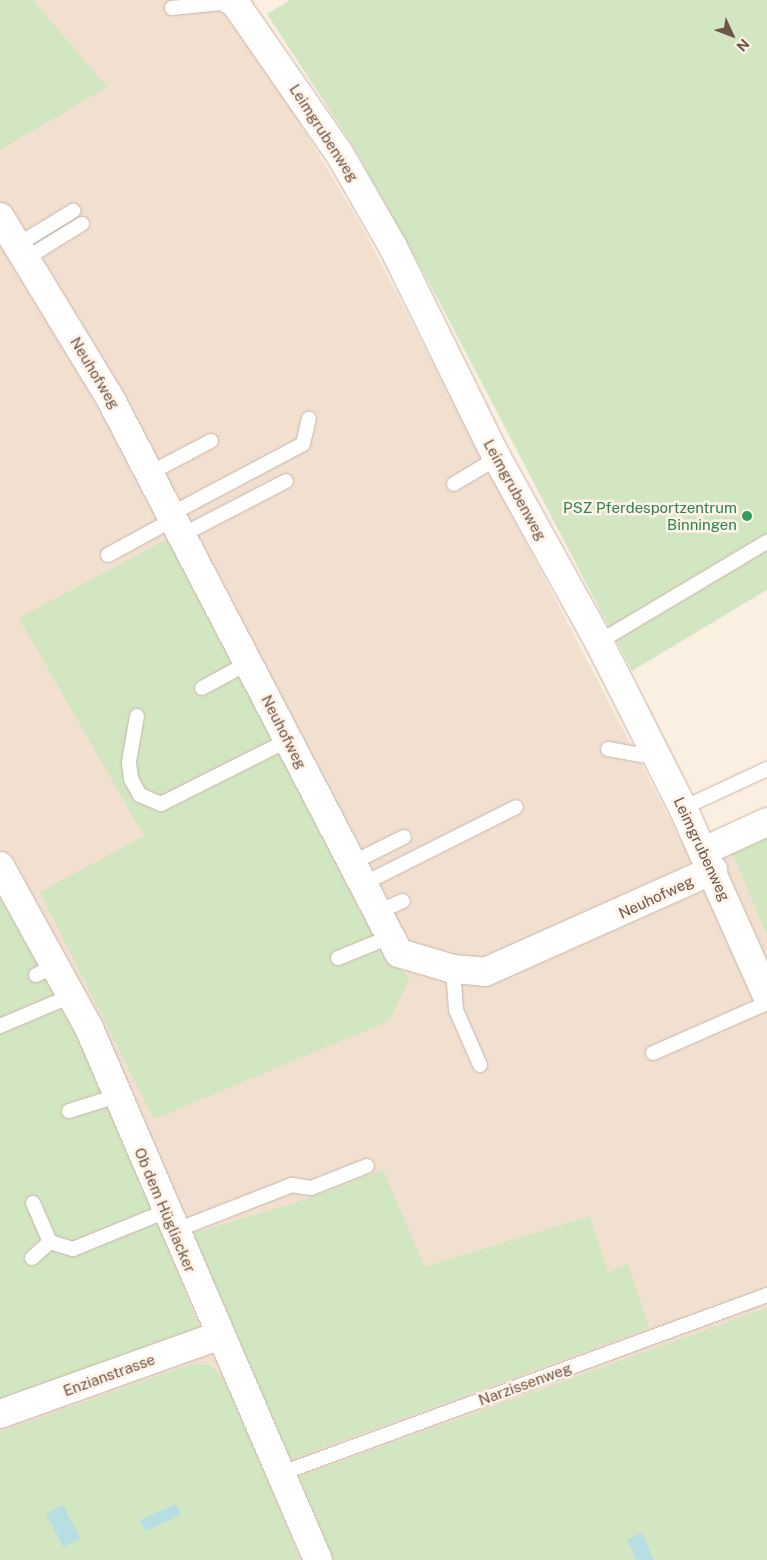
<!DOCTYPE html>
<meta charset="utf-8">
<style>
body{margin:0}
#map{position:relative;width:767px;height:1560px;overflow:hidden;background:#faefe1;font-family:"Public Sans",sans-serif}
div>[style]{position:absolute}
.residential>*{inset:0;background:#f1e0d0}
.green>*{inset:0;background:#d2e6c1}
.water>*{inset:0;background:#b7dee2;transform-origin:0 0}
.roads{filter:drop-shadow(0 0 1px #c9b6a9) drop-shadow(0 0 1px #c9b6a9)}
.service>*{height:14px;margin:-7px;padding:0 7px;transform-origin:7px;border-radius:7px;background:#fff}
.minor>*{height:28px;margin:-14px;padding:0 14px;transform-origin:14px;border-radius:14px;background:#fff}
.dots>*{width:14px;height:14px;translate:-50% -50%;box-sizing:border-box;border:2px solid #fef3e6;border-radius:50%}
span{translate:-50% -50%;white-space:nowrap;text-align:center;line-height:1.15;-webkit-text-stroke:5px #fef3e6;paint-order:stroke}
.street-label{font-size:15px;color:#6f554a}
.leisure-label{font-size:15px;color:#27864d}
.right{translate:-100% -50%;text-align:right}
.north{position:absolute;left:707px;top:10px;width:50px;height:50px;-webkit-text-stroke:4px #fef3e6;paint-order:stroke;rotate:133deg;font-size:14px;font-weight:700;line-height:20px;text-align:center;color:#6f554a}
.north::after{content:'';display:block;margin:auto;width:18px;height:22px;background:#6f554a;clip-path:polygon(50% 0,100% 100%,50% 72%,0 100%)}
</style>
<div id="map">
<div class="residential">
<i style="clip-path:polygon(0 0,220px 0,249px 37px,362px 227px,681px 841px,732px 852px,767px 828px,767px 1560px,0 1560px)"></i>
</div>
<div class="green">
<i style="clip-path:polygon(0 0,33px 0,107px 87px,0 150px)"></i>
<i style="clip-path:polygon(290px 0,767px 0,767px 590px,632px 671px,437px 297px,353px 146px,267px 14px)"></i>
<i style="clip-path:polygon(169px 538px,381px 951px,410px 978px,389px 1021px,154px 1119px,40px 892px,144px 836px,19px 618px)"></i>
<i style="clip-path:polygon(767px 828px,767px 935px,732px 852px)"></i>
<i style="clip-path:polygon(0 894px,85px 1042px,200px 1329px,0 1399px)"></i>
<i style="clip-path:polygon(383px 1170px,425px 1267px,590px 1216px,608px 1272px,628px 1264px,649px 1328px,287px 1461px,186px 1235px,298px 1202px)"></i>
<i style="clip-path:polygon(767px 1308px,767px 1560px,333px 1560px,300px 1476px)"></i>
<i style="clip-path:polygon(191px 1364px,211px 1365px,230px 1388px,300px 1560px,0 1560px,0 1432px)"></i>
</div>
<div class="water">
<i style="left:176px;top:1504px;width:12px;height:39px;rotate:66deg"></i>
<i style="left:63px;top:1505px;width:38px;height:19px;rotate:63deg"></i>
<i style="clip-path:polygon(642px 1533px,654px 1560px,636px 1560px,627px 1539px)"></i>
</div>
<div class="roads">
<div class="service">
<i style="left:172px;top:8px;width:49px;rotate:-5.8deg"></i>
<i style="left:221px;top:3px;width:16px;rotate:30deg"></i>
<i style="left:17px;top:245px;width:66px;rotate:-31.3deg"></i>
<i style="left:25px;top:259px;width:67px;rotate:-31.6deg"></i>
<i style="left:150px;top:473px;width:69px;rotate:-27.7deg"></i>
<i style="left:454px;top:484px;width:50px;rotate:-31.2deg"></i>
<i style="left:171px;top:514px;width:149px;rotate:-27.9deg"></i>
<i style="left:303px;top:444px;width:26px;rotate:-77deg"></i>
<i style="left:182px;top:535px;width:117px;rotate:-27.4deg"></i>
<i style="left:108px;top:555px;width:75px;rotate:-28.6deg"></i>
<i style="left:599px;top:642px;width:196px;rotate:-30.8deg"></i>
<i style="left:202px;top:688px;width:52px;rotate:-28.5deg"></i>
<i style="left:137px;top:716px;width:47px;rotate:99.9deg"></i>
<i style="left:129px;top:762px;width:17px;rotate:83deg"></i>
<i style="left:131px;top:779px;width:18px;rotate:61deg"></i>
<i style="left:140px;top:795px;width:23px;rotate:23deg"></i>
<i style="left:161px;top:804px;width:142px;rotate:-26.7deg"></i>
<i style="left:608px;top:749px;width:51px;rotate:10.2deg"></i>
<i style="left:683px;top:808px;width:93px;rotate:-24.9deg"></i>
<i style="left:352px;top:863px;width:58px;rotate:-26.6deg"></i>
<i style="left:363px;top:884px;width:171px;rotate:-26.7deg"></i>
<i style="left:378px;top:912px;width:27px;rotate:-24deg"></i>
<i style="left:338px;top:958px;width:56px;rotate:-22deg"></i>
<i style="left:453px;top:969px;width:41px;rotate:85.8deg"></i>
<i style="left:456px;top:1010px;width:60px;rotate:66.4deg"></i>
<i style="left:36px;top:975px;width:21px;rotate:-25deg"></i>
<i style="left:0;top:1026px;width:77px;rotate:-22.9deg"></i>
<i style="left:653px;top:1053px;width:124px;rotate:-23.7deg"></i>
<i style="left:69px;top:1111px;width:50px;rotate:-17.4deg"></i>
<i style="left:33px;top:1203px;width:43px;rotate:66.4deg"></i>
<i style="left:50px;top:1242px;width:24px;rotate:17deg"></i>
<i style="left:73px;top:1249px;width:100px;rotate:-22.2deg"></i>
<i style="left:174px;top:1231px;width:127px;rotate:-21.3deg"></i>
<i style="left:292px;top:1185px;width:19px;rotate:9deg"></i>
<i style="left:311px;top:1188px;width:60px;rotate:-21.4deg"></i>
<i style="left:32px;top:1258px;width:24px;rotate:-42deg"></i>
<i style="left:282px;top:1473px;width:517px;rotate:-20.15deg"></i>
</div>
<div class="minor">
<i style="left:233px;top:0;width:186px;rotate:55.3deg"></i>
<i style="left:339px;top:153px;width:108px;rotate:60.1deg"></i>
<i style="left:393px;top:247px;width:235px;rotate:63.8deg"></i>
<i style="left:497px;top:458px;width:210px;rotate:61deg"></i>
<i style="left:599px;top:642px;width:186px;rotate:63.2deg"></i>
<i style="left:683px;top:808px;width:206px;rotate:65.9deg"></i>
<i style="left:0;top:217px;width:210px;rotate:58.7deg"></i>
<i style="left:109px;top:396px;width:628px;rotate:62.5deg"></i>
<i style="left:399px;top:953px;width:56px;rotate:16.5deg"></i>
<i style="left:453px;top:969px;width:32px;rotate:5deg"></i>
<i style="left:485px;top:972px;width:250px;rotate:-24.1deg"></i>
<i style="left:704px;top:851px;width:69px;rotate:-24.7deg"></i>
<i style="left:0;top:866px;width:185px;rotate:61.2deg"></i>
<i style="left:89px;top:1028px;width:579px;rotate:66.71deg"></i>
<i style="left:0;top:1414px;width:232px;rotate:-19.7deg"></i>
</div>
</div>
<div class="dots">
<i style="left:747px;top:516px;background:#2e9e5b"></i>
</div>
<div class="street-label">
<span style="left:324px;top:133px;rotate:57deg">Leimgrubenweg</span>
<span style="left:95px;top:373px;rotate:59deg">Neuhofweg</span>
<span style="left:515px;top:490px;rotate:61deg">Leimgrubenweg</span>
<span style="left:284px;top:732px;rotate:63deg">Neuhofweg</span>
<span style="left:702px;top:849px;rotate:65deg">Leimgrubenweg</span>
<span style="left:656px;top:897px;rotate:-25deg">Neuhofweg</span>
<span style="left:165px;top:1210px;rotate:67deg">Ob dem Hügliacker</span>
<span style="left:109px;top:1375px;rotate:-20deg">Enzianstrasse</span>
<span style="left:525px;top:1384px;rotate:-20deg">Narzissenweg</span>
</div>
<div class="leisure-label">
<span class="right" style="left:737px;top:516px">PSZ Pferdesportzentrum<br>Binningen</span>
</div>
<div class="north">N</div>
</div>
